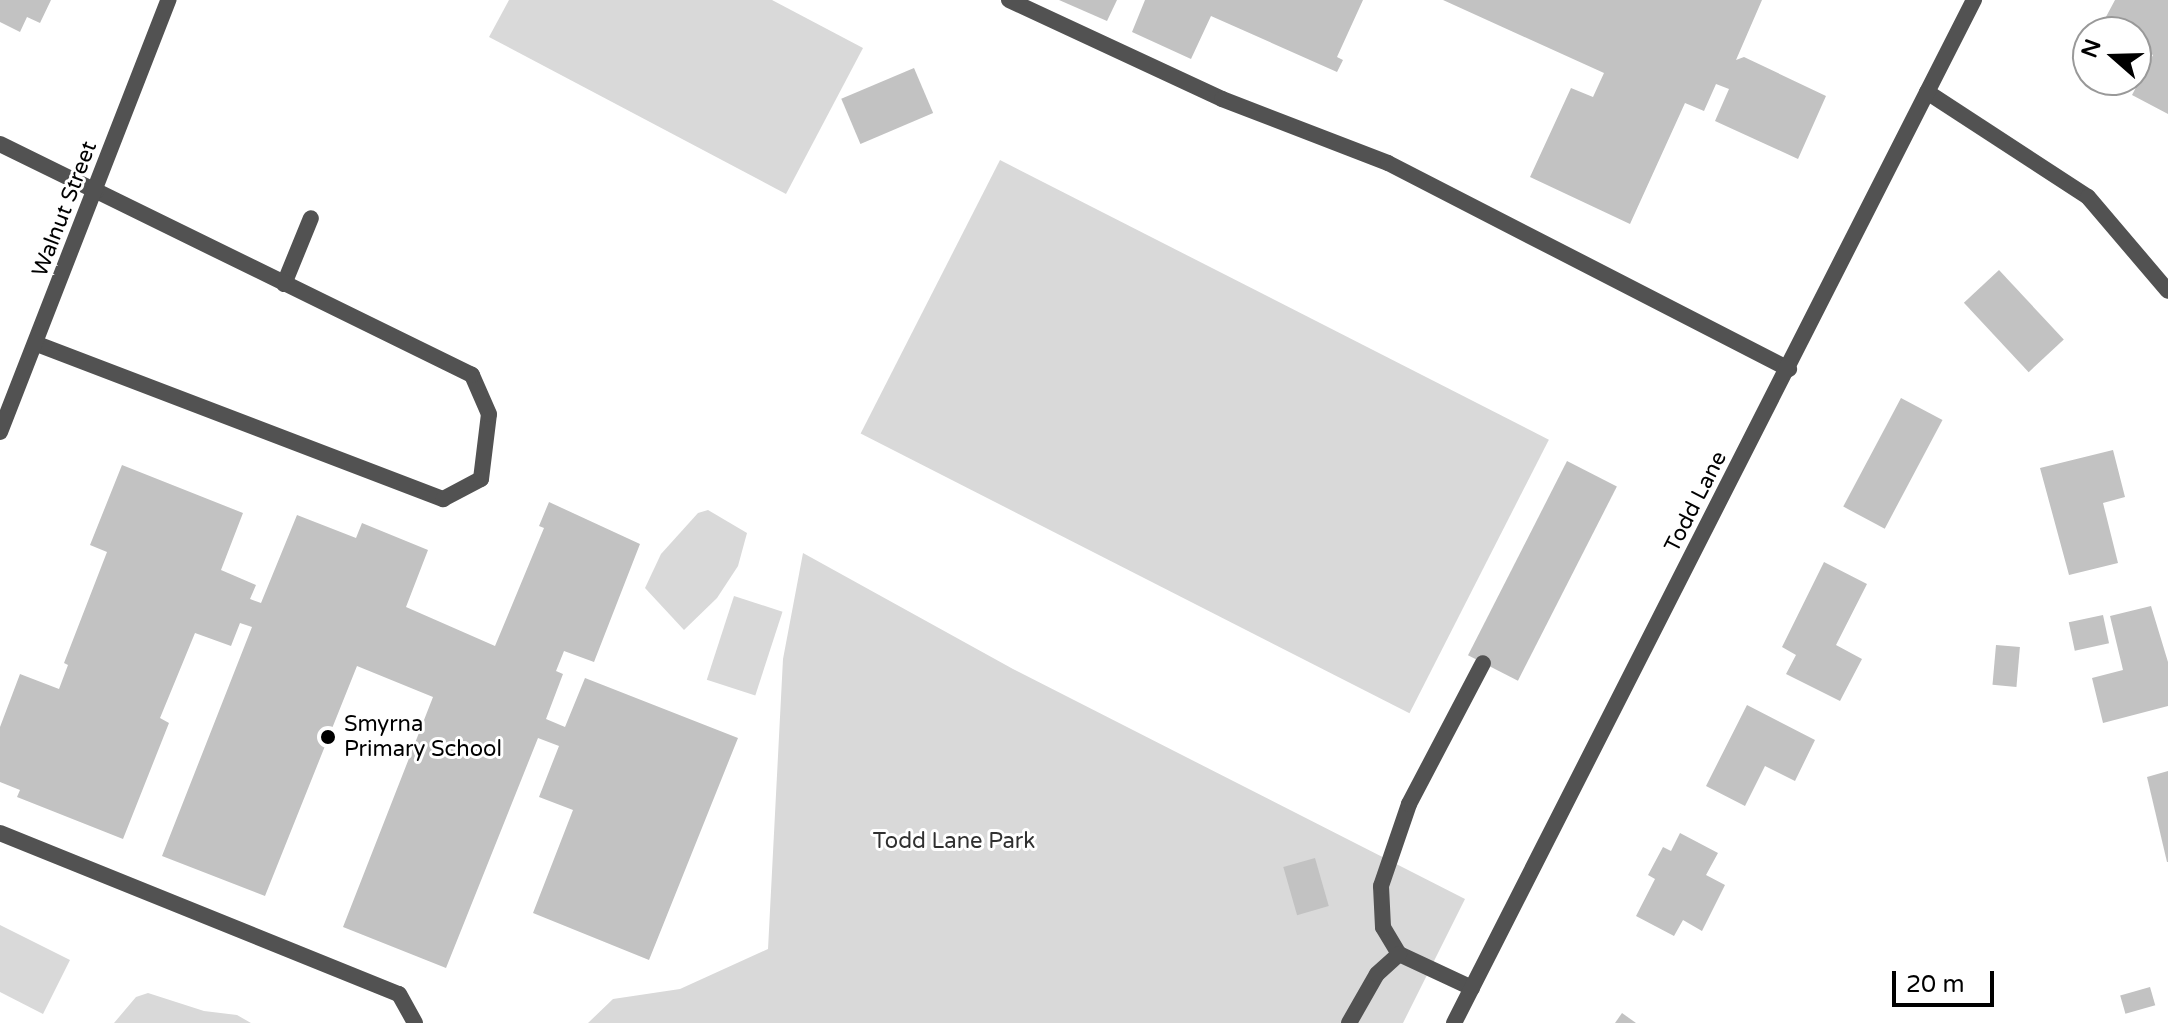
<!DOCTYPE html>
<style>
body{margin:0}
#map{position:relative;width:2168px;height:1023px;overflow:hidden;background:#fff;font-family:"Varela Round",sans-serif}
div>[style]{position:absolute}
.green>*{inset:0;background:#d9d9d9;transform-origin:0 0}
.building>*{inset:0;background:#c2c2c2;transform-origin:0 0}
.lane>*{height:16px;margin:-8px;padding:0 8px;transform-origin:8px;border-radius:8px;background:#525252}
.street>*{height:16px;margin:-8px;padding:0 8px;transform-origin:8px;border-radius:8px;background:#525252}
.dots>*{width:22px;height:22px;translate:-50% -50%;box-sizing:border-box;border:4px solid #fff;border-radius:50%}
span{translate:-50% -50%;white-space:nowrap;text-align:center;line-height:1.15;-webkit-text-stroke:6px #fff;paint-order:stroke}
.street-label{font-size:22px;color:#000}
.poi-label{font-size:22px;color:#000}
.left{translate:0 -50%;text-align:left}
.park-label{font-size:22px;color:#303030}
.north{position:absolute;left:2072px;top:16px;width:80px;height:80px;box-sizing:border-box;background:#fff;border:2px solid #999;border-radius:50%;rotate:290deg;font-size:22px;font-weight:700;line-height:32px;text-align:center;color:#000}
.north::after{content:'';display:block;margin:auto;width:28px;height:36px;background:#000;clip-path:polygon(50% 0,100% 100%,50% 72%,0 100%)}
.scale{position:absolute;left:1892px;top:971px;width:102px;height:36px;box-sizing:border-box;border:4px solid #000;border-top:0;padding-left:10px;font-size:24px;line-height:28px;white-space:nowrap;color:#000;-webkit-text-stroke:6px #fff;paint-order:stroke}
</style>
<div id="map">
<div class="green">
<i style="clip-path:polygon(509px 0,772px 0,863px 48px,786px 194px,489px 37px)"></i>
<i style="left:1000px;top:160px;width:616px;height:307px;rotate:27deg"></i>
<i style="clip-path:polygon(708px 510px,747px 533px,738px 566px,717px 598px,684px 630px,645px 588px,661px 554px,698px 513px)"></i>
<i style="clip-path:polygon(803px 553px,1013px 669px,1465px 899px,1403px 1023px,588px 1023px,613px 999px,680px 989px,768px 949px,783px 659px)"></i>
<i style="left:734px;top:596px;width:51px;height:88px;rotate:18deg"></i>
<i style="clip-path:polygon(0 925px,70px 960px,43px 1014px,0 992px)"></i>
<i style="clip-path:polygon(148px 993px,204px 1011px,237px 1015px,251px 1023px,114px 1023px,136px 997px)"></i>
</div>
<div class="building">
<i style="clip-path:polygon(0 0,51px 0,40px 23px,27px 17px,20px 32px,0 22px)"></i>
<i style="clip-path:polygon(1059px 0,1117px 0,1107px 21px)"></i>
<i style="clip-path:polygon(1145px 0,1363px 0,1337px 57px,1343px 60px,1337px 72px,1211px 16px,1191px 59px,1132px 32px)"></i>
<i style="clip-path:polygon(1443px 0,1762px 0,1736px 60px,1744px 57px,1826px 96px,1798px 159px,1715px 121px,1729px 89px,1716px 84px,1704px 111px,1685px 103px,1630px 224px,1530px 177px,1571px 88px,1593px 97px,1604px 73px)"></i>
<i style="clip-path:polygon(2115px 0,2168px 0,2168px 114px,2132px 95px,2153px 55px,2136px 46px,2136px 32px,2100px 28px)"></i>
<i style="left:914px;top:68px;width:49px;height:79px;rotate:67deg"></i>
<i style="left:1999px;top:270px;width:95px;height:48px;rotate:47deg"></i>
<i style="left:1901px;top:398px;width:47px;height:123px;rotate:28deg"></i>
<i style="clip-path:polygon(2113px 450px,2125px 497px,2103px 503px,2118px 563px,2069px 575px,2040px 468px)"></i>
<i style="left:1567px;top:461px;width:56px;height:218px;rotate:27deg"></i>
<i style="clip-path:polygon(122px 465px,243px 513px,221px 570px,256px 585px,250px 599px,261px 603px,297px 515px,356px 538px,362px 523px,428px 550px,406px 607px,495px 646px,544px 528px,539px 526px,549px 502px,640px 544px,594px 662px,564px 651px,556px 671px,563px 674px,546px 719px,565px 727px,585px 678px,738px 738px,649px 960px,533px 913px,573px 810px,539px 797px,559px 746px,538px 738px,446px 968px,343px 927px,433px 697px,357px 666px,265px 896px,162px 856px,252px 627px,240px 623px,231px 646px,195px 633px,160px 718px,169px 723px,123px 839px,17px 797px,20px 790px,0 782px,0 727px,20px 674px,59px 689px,68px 665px,64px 663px,107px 552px,90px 545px)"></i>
<i style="clip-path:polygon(1824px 562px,1867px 584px,1836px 645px,1862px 659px,1840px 701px,1786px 674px,1796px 655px,1782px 647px)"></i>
<i style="clip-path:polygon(2151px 606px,2168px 662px,2168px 706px,2103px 723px,2092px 678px,2123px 670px,2110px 616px)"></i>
<i style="left:2103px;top:615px;width:29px;height:35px;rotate:78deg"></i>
<i style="left:1996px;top:645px;width:24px;height:40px;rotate:5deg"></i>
<i style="clip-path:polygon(1747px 705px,1815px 740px,1795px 781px,1765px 766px,1745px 806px,1706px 786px)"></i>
<i style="clip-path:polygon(2168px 771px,2168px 862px,2167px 862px,2147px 777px)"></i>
<i style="clip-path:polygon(1680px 833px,1718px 853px,1706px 875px,1725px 885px,1702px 931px,1683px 920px,1674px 936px,1636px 916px,1655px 879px,1648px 875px,1663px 847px,1671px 851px)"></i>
<i style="left:1315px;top:858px;width:50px;height:33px;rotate:74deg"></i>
<i style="left:2150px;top:987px;width:19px;height:31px;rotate:74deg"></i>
<i style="clip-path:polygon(1622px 1013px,1636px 1023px,1615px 1023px)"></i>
</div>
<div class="lane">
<i style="left:1009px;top:0;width:235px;rotate:24.9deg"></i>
<i style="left:1222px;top:99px;width:178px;rotate:21.1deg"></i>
<i style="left:1388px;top:163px;width:451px;rotate:27.2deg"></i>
<i style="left:284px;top:284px;width:71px;rotate:-67.8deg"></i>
<i style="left:37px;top:344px;width:435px;rotate:20.9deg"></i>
<i style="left:443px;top:499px;width:43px;rotate:-27.8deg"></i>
<i style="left:481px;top:479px;width:65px;rotate:-83deg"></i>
<i style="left:489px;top:414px;width:43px;rotate:-113.6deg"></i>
<i style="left:472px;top:375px;width:419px;rotate:-153.9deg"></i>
<i style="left:0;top:833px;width:430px;rotate:22deg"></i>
<i style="left:399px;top:994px;width:33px;rotate:61deg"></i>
<i style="left:1472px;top:988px;width:81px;rotate:-155deg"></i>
<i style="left:1399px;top:954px;width:31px;rotate:-121deg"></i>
<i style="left:1383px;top:927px;width:41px;rotate:-92.8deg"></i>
<i style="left:1381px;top:886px;width:87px;rotate:-71.1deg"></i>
<i style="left:1409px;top:804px;width:159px;rotate:-62.3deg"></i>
<i style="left:1349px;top:1023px;width:56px;rotate:-60.3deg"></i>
<i style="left:1377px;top:974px;width:30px;rotate:-42deg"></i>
</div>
<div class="street">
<i style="left:1927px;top:92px;width:192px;rotate:33.1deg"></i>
<i style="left:2088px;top:197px;width:123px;rotate:49.6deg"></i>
<i style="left:0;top:144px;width:107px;rotate:26.1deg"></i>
<i style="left:0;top:432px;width:464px;rotate:-68.7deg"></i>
<i style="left:1454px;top:1023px;width:1148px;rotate:-63.06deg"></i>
</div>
<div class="dots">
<i style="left:328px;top:737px;background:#000"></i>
</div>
<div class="street-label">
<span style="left:65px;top:209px;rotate:-69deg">Walnut Street</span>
<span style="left:1696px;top:502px;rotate:-63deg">Todd Lane</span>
</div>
<div class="poi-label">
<span class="left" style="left:344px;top:737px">Smyrna<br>Primary School</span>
</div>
<div class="park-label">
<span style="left:954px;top:842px">Todd Lane Park</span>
</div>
<div class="north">N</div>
<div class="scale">20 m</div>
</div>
